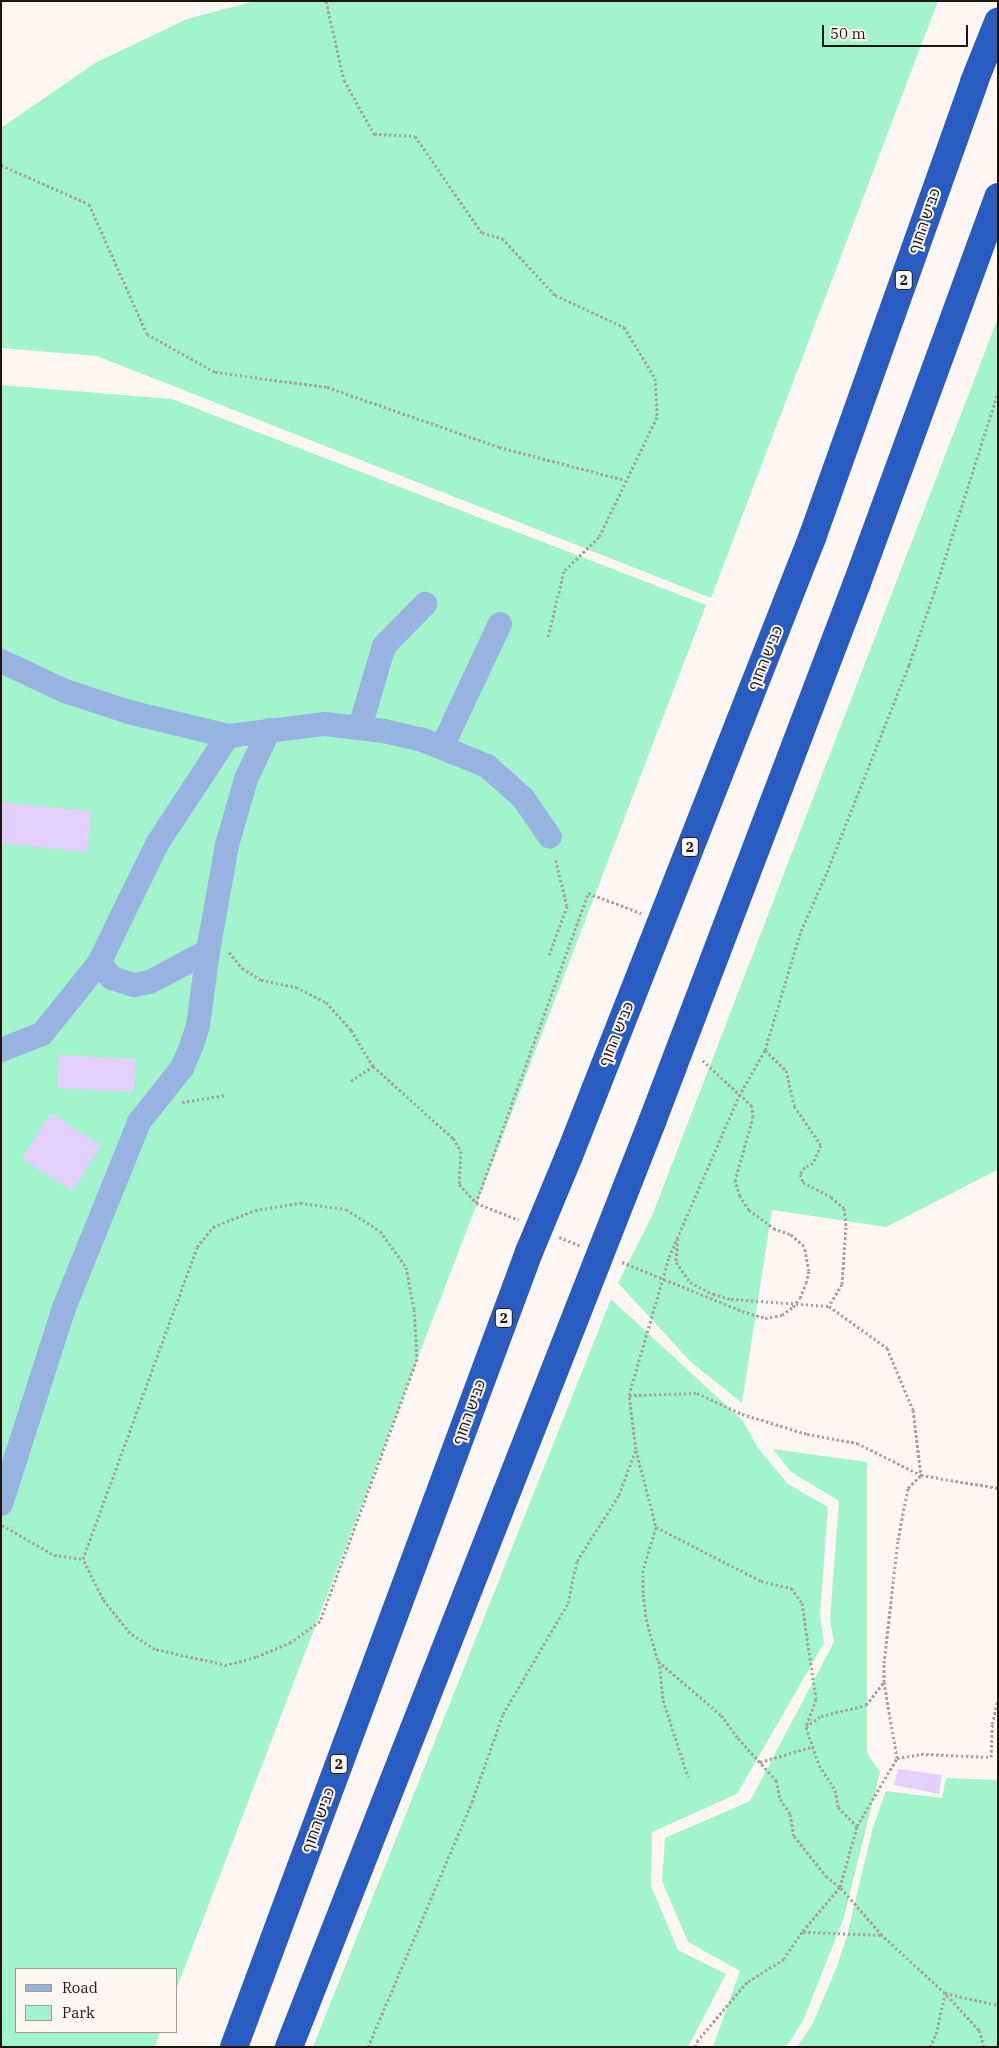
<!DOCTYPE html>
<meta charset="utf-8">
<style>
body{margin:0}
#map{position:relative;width:999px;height:2048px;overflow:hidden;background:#fdf6f2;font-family:"IBM Plex Serif","Noto Sans Hebrew",serif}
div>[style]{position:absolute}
.green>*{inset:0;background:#a2f4cd}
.building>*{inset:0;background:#e3d0fc;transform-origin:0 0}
.path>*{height:3px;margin-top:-1.5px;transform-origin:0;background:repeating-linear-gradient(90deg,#a9a09b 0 2.5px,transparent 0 5px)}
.minor>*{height:24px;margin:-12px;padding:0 12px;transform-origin:12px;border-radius:12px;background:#98b2e2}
.highway>*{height:28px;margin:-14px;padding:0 14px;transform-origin:14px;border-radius:14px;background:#285cc0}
span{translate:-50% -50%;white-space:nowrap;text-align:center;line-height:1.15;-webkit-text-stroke:4px #fdf6f2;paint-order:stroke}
.shield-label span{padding:1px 4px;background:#fdf6f2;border:1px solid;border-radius:4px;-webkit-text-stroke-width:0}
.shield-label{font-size:14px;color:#20150e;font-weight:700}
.street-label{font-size:15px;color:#20150e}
.frame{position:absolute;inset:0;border:2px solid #20150e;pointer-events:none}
.legend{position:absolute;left:15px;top:1968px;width:162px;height:65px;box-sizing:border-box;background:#fdf6f2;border:1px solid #a59c97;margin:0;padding:6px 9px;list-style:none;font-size:15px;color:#20150e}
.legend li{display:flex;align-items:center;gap:10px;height:25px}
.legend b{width:25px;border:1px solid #a59c97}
.scale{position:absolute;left:822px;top:25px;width:146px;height:22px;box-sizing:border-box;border:2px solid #20150e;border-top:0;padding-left:6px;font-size:15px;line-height:18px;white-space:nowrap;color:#20150e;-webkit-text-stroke:4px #fdf6f2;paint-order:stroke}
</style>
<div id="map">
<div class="green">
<i style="clip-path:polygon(255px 1px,938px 1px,711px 598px,97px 356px,1px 348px,1px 128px,95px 63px,187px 19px)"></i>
<i style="clip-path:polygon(998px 318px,997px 1170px,886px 1227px,772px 1210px,742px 1403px,691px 1362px,618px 1283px,652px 1216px)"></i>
<i style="clip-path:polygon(1px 385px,172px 399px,706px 605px,176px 1990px,176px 1969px,16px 1969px,16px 2032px,160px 2032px,155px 2047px,1px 2047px)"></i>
<i style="clip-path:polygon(611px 1299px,743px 1421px,758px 1448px,788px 1484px,828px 1507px,820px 1615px,824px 1643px,737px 1794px,652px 1832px,651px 1886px,678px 1950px,726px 1974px,688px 2047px,313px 2047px)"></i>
<i style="clip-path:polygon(773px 1449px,867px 1462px,867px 1753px,880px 1772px,844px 1917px,803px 2021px,786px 2047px,713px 2047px,740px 1971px,688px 1942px,662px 1881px,665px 1838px,750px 1801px,834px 1642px,830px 1620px,839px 1501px,791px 1472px)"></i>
<i style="clip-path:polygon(946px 1778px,998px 1780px,998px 2047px,797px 2047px,812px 2025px,836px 1969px,847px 1936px,873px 1827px,886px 1791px,942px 1798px)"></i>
</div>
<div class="building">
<i style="left:1px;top:802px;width:91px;height:41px;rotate:6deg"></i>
<i style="left:59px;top:1055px;width:77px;height:33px;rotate:3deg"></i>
<i style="left:51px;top:1113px;width:60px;height:54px;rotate:33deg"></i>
<i style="clip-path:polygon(898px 1769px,942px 1775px,939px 1794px,894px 1785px)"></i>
</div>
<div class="path">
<i style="left:326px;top:1px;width:81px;rotate:77.2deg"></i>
<i style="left:344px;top:80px;width:62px;rotate:60.9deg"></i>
<i style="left:374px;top:134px;width:41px;rotate:2.8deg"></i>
<i style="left:415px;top:136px;width:118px;rotate:55.4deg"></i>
<i style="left:482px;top:233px;width:21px;rotate:14deg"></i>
<i style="left:502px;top:238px;width:78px;rotate:47.1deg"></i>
<i style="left:555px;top:295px;width:76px;rotate:24.9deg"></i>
<i style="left:624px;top:327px;width:60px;rotate:58.7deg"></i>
<i style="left:655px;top:378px;width:39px;rotate:87deg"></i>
<i style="left:657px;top:417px;width:133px;rotate:115.8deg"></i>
<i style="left:599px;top:537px;width:49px;rotate:135.8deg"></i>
<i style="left:564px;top:571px;width:68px;rotate:103.6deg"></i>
<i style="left:1px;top:165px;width:96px;rotate:23.9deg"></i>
<i style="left:89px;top:204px;width:142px;rotate:66deg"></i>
<i style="left:147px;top:334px;width:78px;rotate:29.2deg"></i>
<i style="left:215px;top:372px;width:113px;rotate:7.6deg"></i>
<i style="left:327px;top:387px;width:182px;rotate:19.2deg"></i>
<i style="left:499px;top:447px;width:130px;rotate:14.7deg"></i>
<i style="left:229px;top:952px;width:21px;rotate:51deg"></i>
<i style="left:242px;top:968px;width:22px;rotate:32deg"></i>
<i style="left:261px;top:980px;width:36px;rotate:11deg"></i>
<i style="left:296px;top:987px;width:34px;rotate:27deg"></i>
<i style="left:326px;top:1002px;width:38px;rotate:48deg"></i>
<i style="left:351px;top:1030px;width:42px;rotate:58.6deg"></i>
<i style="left:549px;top:955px;width:52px;rotate:-69.8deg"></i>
<i style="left:567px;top:906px;width:50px;rotate:-103.8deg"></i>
<i style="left:765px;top:1050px;width:29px;rotate:44deg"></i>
<i style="left:786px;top:1070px;width:37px;rotate:77deg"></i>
<i style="left:794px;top:1106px;width:47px;rotate:55.3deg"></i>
<i style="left:821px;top:1145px;width:20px;rotate:114deg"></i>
<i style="left:813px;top:1163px;width:9px;rotate:153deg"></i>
<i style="left:805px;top:1167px;width:9px;rotate:126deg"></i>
<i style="left:800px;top:1174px;width:9px;rotate:69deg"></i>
<i style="left:803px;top:1182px;width:32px;rotate:28deg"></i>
<i style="left:831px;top:1197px;width:17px;rotate:40deg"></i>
<i style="left:844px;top:1208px;width:19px;rotate:84deg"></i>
<i style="left:846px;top:1227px;width:57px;rotate:94deg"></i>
<i style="left:842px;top:1284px;width:26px;rotate:121deg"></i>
<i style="left:829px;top:1306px;width:72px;rotate:35.9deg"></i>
<i style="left:887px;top:1348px;width:67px;rotate:67.2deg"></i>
<i style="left:913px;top:1410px;width:65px;rotate:83deg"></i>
<i style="left:351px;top:1081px;width:27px;rotate:-34deg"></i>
<i style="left:373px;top:1066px;width:108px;rotate:42deg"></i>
<i style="left:453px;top:1138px;width:15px;rotate:58deg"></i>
<i style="left:461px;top:1151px;width:33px;rotate:93deg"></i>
<i style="left:459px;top:1184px;width:25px;rotate:48deg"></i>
<i style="left:476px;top:1203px;width:46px;rotate:21.6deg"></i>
<i style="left:182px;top:1102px;width:45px;rotate:-9deg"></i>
<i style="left:300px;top:1203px;width:46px;rotate:7.4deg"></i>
<i style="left:346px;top:1209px;width:40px;rotate:32.9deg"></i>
<i style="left:380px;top:1231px;width:44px;rotate:54.2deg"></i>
<i style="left:406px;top:1267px;width:43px;rotate:79.2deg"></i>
<i style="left:414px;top:1309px;width:50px;rotate:86.6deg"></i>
<i style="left:417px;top:1359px;width:279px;rotate:110.3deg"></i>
<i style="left:320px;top:1621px;width:36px;rotate:144deg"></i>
<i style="left:291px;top:1642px;width:38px;rotate:157deg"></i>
<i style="left:256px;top:1657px;width:30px;rotate:165deg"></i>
<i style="left:227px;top:1665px;width:74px;rotate:-167.5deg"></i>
<i style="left:155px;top:1649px;width:30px;rotate:-147deg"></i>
<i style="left:130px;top:1633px;width:43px;rotate:-128.5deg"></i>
<i style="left:103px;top:1599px;width:45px;rotate:-116.6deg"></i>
<i style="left:83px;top:1559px;width:332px;rotate:-69.9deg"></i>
<i style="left:197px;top:1247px;width:26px;rotate:-51deg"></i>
<i style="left:213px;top:1227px;width:45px;rotate:-22deg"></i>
<i style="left:255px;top:1210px;width:46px;rotate:-8.8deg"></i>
<i style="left:476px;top:1203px;width:330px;rotate:-70.1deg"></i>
<i style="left:588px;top:893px;width:57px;rotate:20.7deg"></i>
<i style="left:559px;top:1237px;width:22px;rotate:22deg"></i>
<i style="left:678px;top:1238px;width:24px;rotate:95deg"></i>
<i style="left:676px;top:1262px;width:24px;rotate:55deg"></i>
<i style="left:690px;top:1282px;width:26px;rotate:28deg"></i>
<i style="left:713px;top:1294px;width:19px;rotate:16deg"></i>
<i style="left:731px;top:1299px;width:98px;rotate:4.1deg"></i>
<i style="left:622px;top:1262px;width:130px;rotate:22.2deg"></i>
<i style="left:742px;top:1311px;width:24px;rotate:17deg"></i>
<i style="left:765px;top:1318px;width:17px;rotate:-10deg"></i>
<i style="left:782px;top:1315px;width:14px;rotate:-36deg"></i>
<i style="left:793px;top:1307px;width:11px;rotate:-52deg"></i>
<i style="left:800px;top:1298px;width:16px;rotate:-68deg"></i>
<i style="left:806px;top:1283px;width:12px;rotate:-76deg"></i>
<i style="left:809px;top:1271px;width:25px;rotate:-101deg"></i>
<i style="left:804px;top:1246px;width:18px;rotate:-139deg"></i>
<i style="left:790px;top:1234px;width:16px;rotate:-162deg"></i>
<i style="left:775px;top:1229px;width:32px;rotate:-144deg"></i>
<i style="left:749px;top:1210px;width:17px;rotate:-123deg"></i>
<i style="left:740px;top:1196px;width:16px;rotate:-108deg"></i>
<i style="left:735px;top:1181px;width:66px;rotate:-74.3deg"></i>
<i style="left:753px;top:1117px;width:11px;rotate:-95deg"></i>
<i style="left:752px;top:1106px;width:69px;rotate:-137.3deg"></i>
<i style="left:629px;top:1395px;width:68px;rotate:-1.7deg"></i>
<i style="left:697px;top:1393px;width:50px;rotate:25deg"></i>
<i style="left:742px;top:1414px;width:68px;rotate:17.1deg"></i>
<i style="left:807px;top:1434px;width:51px;rotate:10.2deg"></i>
<i style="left:857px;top:1443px;width:72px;rotate:26.6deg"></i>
<i style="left:636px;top:1450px;width:80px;rotate:75.4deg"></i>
<i style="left:656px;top:1527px;width:45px;rotate:106.8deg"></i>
<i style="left:643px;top:1570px;width:24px;rotate:90deg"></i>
<i style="left:643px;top:1594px;width:25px;rotate:83deg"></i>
<i style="left:646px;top:1619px;width:44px;rotate:74.1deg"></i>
<i style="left:658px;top:1661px;width:83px;rotate:40.6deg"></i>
<i style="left:721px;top:1715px;width:29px;rotate:54deg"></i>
<i style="left:738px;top:1738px;width:57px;rotate:47.9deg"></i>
<i style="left:776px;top:1780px;width:19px;rotate:78deg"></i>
<i style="left:780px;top:1799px;width:18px;rotate:56deg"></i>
<i style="left:790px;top:1814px;width:22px;rotate:80deg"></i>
<i style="left:794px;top:1836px;width:51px;rotate:51.3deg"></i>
<i style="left:826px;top:1876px;width:18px;rotate:38deg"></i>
<i style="left:840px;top:1887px;width:59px;rotate:130.2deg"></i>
<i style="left:802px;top:1932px;width:32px;rotate:124deg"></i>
<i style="left:784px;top:1959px;width:44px;rotate:148.1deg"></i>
<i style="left:747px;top:1982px;width:76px;rotate:130.2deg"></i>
<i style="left:698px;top:2040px;width:8px;rotate:113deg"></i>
<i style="left:2px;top:1525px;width:60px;rotate:30deg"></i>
<i style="left:54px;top:1555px;width:29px;rotate:8deg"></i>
<i style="left:656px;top:1527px;width:118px;rotate:27.2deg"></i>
<i style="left:761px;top:1581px;width:31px;rotate:13deg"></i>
<i style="left:791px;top:1588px;width:19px;rotate:54deg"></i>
<i style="left:802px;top:1603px;width:97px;rotate:81.7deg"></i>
<i style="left:816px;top:1699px;width:30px;rotate:110deg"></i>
<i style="left:806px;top:1727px;width:40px;rotate:71.1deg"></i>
<i style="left:819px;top:1765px;width:30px;rotate:57deg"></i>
<i style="left:835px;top:1790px;width:17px;rotate:80deg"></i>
<i style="left:838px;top:1807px;width:27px;rotate:45deg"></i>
<i style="left:659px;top:1661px;width:39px;rotate:84deg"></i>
<i style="left:663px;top:1700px;width:81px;rotate:72deg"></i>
<i style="left:884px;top:1682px;width:77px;rotate:80.3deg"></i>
<i style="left:806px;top:1727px;width:19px;rotate:-36deg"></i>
<i style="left:821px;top:1716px;width:46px;rotate:-13.7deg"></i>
<i style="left:866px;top:1705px;width:29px;rotate:-52deg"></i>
<i style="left:884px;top:1682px;width:19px;rotate:-90deg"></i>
<i style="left:884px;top:1663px;width:124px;rotate:-83.5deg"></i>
<i style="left:898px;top:1540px;width:53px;rotate:-79.1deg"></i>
<i style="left:908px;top:1488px;width:18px;rotate:-45deg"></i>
<i style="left:921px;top:1475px;width:78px;rotate:9.6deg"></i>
<i style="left:760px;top:1762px;width:56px;rotate:-16.5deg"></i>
<i style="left:803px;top:1932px;width:79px;rotate:2.2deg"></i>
<i style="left:945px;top:1993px;width:54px;rotate:12.8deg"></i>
<i style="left:368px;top:2047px;width:266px;rotate:-67deg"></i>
<i style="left:472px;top:1802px;width:93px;rotate:-70.6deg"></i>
<i style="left:503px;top:1714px;width:129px;rotate:-59.6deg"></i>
<i style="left:568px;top:1603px;width:43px;rotate:-77.9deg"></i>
<i style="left:577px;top:1561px;width:78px;rotate:-57.5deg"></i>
<i style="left:619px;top:1495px;width:49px;rotate:-69.7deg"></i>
<i style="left:636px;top:1449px;width:54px;rotate:-97.4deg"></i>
<i style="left:629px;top:1395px;width:144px;rotate:-73.8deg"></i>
<i style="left:669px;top:1257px;width:176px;rotate:-66.5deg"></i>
<i style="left:739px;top:1096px;width:53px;rotate:-60.5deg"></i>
<i style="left:765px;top:1050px;width:124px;rotate:-73.2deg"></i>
<i style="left:801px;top:931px;width:64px;rotate:-66.2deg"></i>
<i style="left:827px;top:872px;width:223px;rotate:-68.4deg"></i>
<i style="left:909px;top:665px;width:76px;rotate:-70.9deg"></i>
<i style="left:934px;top:593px;width:211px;rotate:-72.3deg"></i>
<i style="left:930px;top:2047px;width:14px;rotate:-65deg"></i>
<i style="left:936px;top:2034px;width:41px;rotate:-77.3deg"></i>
<i style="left:984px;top:2047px;width:18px;rotate:-106deg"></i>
<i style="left:979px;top:2030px;width:50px;rotate:-132.6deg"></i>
<i style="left:945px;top:1993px;width:86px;rotate:-137.4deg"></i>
<i style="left:882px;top:1935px;width:64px;rotate:-131.2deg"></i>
<i style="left:840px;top:1887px;width:63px;rotate:-74.4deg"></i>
<i style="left:857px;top:1826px;width:79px;rotate:-59.5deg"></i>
<i style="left:897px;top:1758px;width:24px;rotate:-9deg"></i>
<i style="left:921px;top:1754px;width:70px;rotate:2.5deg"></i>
<i style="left:991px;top:1757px;width:33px;rotate:-88deg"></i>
<i style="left:992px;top:1724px;width:25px;rotate:-76deg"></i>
</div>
<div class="minor">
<i style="left:1px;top:661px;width:71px;rotate:25.1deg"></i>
<i style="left:65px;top:691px;width:67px;rotate:18.2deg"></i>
<i style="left:129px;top:712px;width:102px;rotate:13.6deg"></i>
<i style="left:228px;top:736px;width:98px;rotate:-7.1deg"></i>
<i style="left:325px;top:724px;width:59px;rotate:6.8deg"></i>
<i style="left:384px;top:731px;width:37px;rotate:13deg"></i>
<i style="left:420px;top:739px;width:72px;rotate:21.9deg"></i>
<i style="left:487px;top:766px;width:48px;rotate:41.6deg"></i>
<i style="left:523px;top:798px;width:47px;rotate:55.3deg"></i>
<i style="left:360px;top:727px;width:84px;rotate:-73.5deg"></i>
<i style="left:384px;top:646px;width:59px;rotate:-45.7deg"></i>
<i style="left:442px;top:747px;width:136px;rotate:-64.8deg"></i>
<i style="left:99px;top:963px;width:20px;rotate:49deg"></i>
<i style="left:112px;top:978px;width:23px;rotate:18deg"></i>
<i style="left:134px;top:985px;width:16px;rotate:-11deg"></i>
<i style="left:150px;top:982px;width:66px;rotate:-28.1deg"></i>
<i style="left:1px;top:1050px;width:44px;rotate:-21.3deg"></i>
<i style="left:42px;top:1034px;width:91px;rotate:-51.2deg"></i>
<i style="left:99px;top:963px;width:132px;rotate:-64deg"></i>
<i style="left:157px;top:844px;width:129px;rotate:-56.7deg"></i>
<i style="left:1px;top:1504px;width:206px;rotate:-72.2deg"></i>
<i style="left:64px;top:1308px;width:201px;rotate:-68deg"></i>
<i style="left:139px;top:1122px;width:69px;rotate:-51.5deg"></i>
<i style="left:182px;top:1068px;width:26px;rotate:-67deg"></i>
<i style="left:192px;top:1044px;width:19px;rotate:-72deg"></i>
<i style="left:198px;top:1026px;width:76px;rotate:-82.4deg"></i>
<i style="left:208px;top:951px;width:108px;rotate:-79.8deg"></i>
<i style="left:227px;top:845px;width:69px;rotate:-73.9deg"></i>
<i style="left:246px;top:779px;width:54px;rotate:-64.9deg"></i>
</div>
<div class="highway">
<i style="left:234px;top:2047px;width:848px;rotate:-69.64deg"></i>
<i style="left:529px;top:1252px;width:104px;rotate:-67.4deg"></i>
<i style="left:569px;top:1156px;width:664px;rotate:-68.54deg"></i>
<i style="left:812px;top:538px;width:484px;rotate:-70.4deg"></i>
<i style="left:974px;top:82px;width:65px;rotate:-68.2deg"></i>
<i style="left:289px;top:2047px;width:994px;rotate:-68.57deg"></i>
<i style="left:652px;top:1122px;width:577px;rotate:-69.18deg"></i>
<i style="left:857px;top:583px;width:411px;rotate:-69.9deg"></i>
</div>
<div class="shield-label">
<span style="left:904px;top:280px">2</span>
<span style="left:690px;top:847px">2</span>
<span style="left:504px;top:1318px">2</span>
<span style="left:339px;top:1764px">2</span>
</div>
<div class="street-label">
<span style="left:924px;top:221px;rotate:-71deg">כביש החוף</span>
<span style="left:765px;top:658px;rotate:-68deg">כביש החוף</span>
<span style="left:616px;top:1034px;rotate:-68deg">כביש החוף</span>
<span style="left:469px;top:1412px;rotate:-70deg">כביש החוף</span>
<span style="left:318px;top:1820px;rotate:-70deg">כביש החוף</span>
</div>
<div class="frame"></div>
<ul class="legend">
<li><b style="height:6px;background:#98b2e2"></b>Road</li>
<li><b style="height:14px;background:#a2f4cd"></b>Park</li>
</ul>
<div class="scale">50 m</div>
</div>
